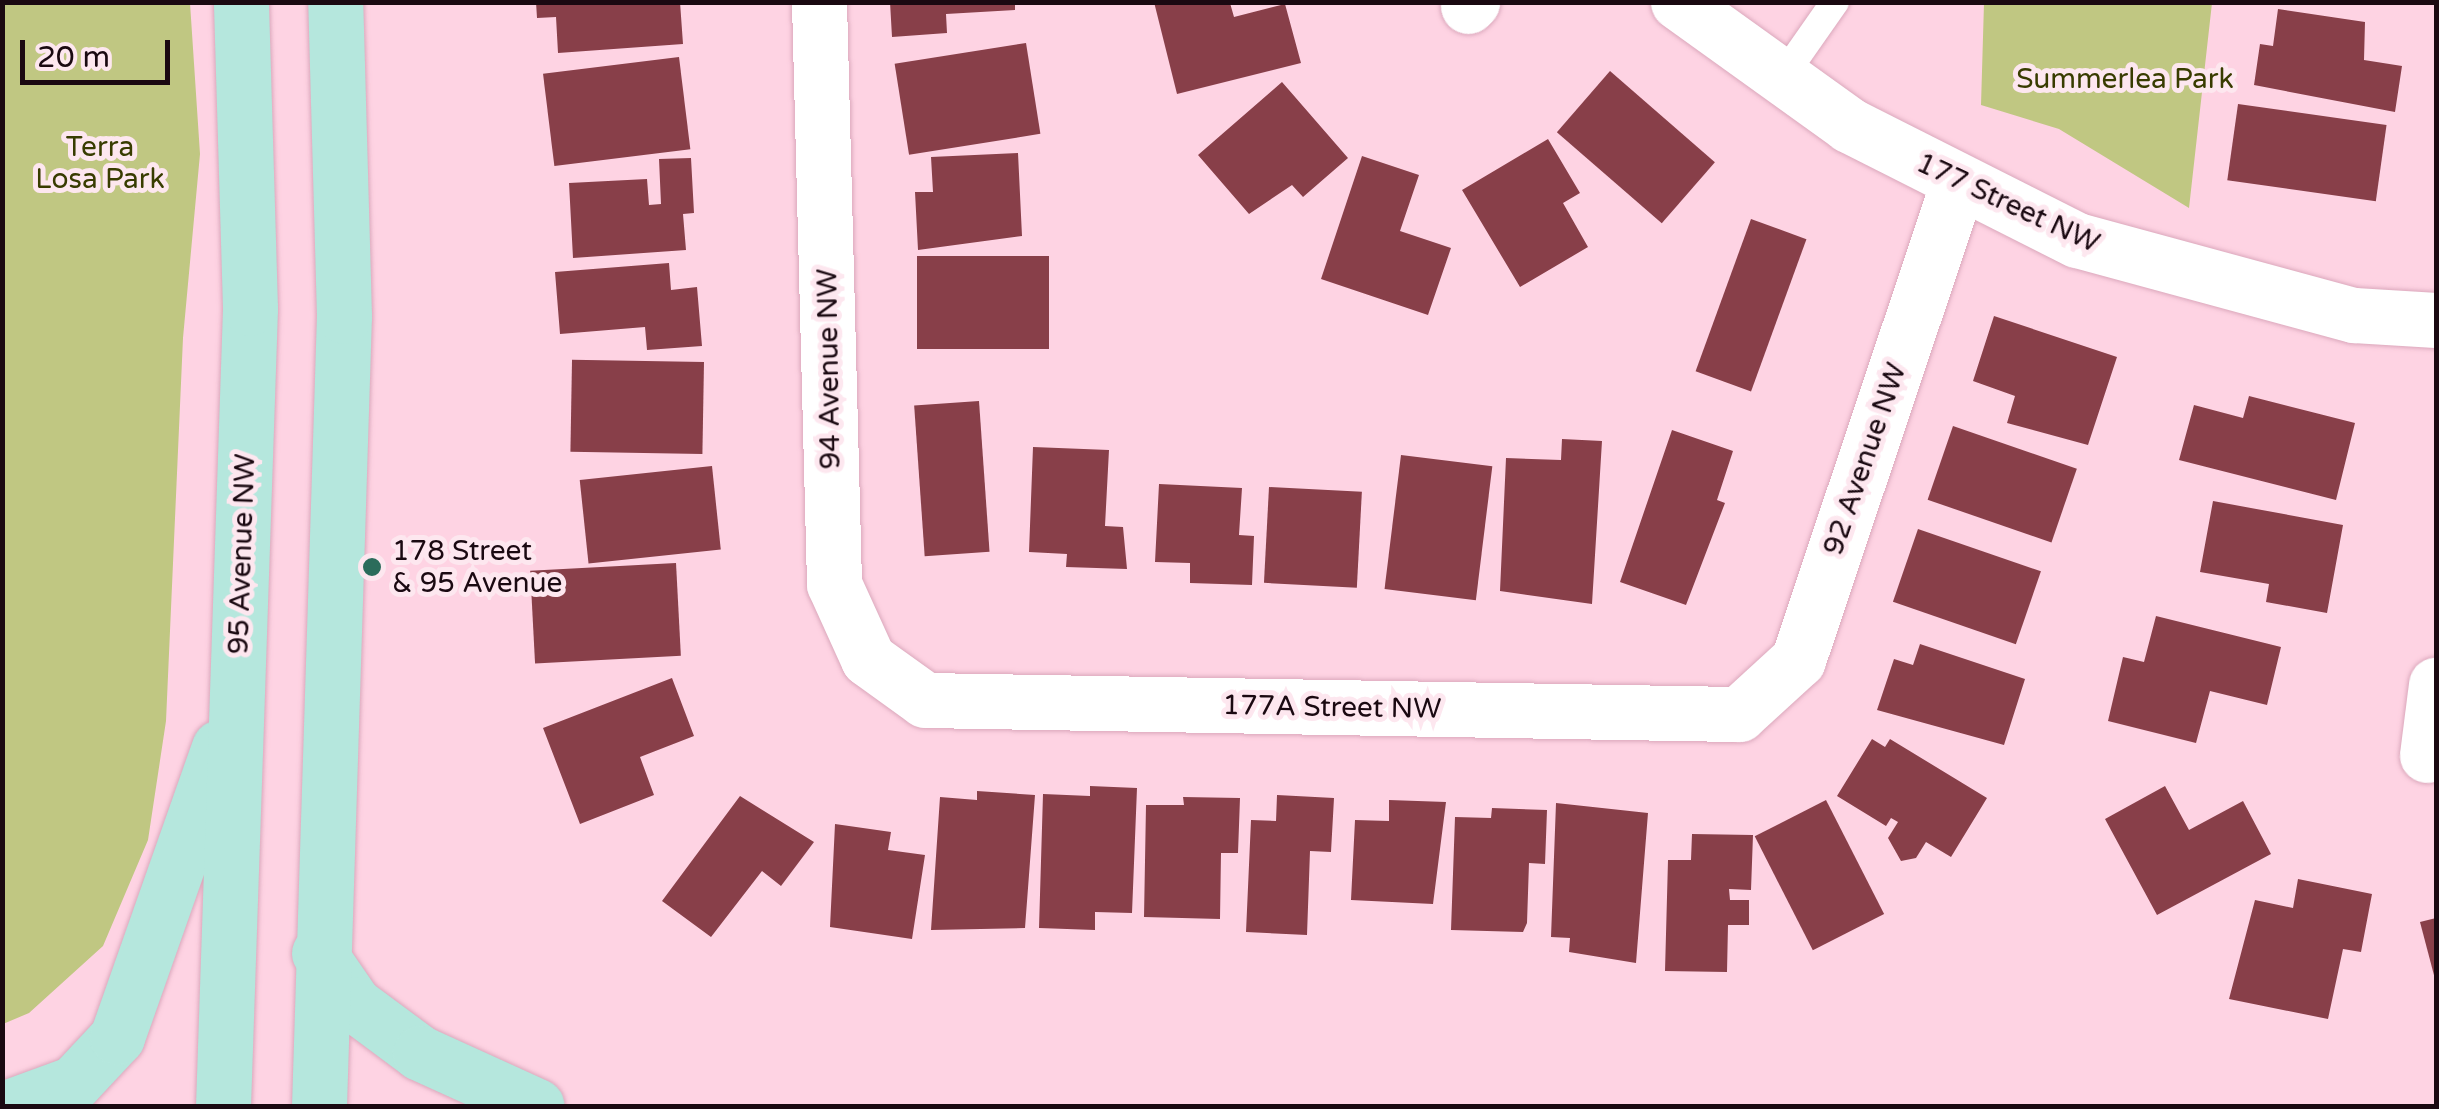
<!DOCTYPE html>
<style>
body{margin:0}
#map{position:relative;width:2439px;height:1109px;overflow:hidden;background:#fed3e3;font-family:"Varela Round",sans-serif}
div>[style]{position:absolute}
.green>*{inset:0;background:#c0c782}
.building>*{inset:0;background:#883f49;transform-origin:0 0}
.roads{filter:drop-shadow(0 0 2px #dba8bc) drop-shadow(0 0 2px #dba8bc)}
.lane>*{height:28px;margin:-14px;padding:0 14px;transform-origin:14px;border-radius:14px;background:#fff}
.street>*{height:55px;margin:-27.5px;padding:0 27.5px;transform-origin:27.5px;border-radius:27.5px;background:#fff}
.secondary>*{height:55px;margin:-27.5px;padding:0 27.5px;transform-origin:27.5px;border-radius:27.5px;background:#b5e7dd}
.dots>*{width:28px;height:28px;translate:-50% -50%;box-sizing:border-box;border:5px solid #fde7ef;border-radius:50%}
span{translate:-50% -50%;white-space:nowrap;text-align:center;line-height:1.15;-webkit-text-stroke:10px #fde7ef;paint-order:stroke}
.park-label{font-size:28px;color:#383c00}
.street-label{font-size:28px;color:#1a0911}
.poi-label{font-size:28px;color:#1a0911}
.left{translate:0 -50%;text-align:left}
.frame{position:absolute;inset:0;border:5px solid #1a0911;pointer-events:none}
.scale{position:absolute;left:20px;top:40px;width:150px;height:45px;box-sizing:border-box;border:5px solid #1a0911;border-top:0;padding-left:12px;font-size:30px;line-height:35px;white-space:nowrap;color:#1a0911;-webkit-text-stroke:8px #fde7ef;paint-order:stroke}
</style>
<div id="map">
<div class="green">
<i style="clip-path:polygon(3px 2px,190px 3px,200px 154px,183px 338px,166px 721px,148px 840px,103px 946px,29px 1013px,3px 1024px)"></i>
<i style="clip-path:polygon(1984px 3px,2212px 3px,2189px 208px,2059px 129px,1981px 105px)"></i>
</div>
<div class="building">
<i style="clip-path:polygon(536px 2px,680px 2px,683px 44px,558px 53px,556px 17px,537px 18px)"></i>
<i style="clip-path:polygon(890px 2px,1015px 2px,1015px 10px,946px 14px,947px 33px,892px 37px)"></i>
<i style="clip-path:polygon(1154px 2px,1230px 3px,1234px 17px,1285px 4px,1301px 63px,1177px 94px)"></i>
<i style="clip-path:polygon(2278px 9px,2365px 22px,2364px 60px,2402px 66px,2395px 112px,2254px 85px,2260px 44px,2273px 46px)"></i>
<i style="left:1026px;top:43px;width:92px;height:133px;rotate:81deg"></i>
<i style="left:679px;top:57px;width:93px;height:137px;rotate:83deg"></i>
<i style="left:1610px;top:71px;width:139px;height:81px;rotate:41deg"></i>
<i style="clip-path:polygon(1282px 82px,1348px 158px,1303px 197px,1292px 185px,1249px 214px,1198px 155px)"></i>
<i style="left:2238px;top:104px;width:150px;height:77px;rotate:8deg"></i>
<i style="clip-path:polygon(1548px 139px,1580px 193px,1563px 203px,1588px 247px,1520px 287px,1462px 190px)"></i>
<i style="clip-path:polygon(1018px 153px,1022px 236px,918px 250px,915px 192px,933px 192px,931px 157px)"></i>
<i style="clip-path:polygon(1362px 156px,1419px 175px,1400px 231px,1451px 248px,1428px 315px,1321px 279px)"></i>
<i style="clip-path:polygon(691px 158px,694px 213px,683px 214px,686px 250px,573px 258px,569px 183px,647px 179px,649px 205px,661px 204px,659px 159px)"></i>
<i style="left:1751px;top:219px;width:59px;height:162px;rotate:20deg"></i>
<i style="left:1049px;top:256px;width:93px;height:132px;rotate:90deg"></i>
<i style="clip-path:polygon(669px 263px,671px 290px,697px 287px,702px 346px,647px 350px,645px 327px,560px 334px,555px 272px)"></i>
<i style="clip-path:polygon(1994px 316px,2117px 357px,2088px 445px,2007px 423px,2015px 396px,1973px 381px)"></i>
<i style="left:704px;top:362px;width:92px;height:132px;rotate:91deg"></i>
<i style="clip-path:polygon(2249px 396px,2355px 423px,2336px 500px,2179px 460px,2194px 405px,2243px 418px)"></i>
<i style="left:979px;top:401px;width:151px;height:65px;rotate:86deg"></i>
<i style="left:1953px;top:426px;width:131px;height:78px;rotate:19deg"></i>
<i style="clip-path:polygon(1672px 430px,1733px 451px,1717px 500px,1725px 503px,1686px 605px,1620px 582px)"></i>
<i style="clip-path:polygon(1562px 439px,1602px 441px,1592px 604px,1500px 591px,1506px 458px,1561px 460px)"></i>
<i style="clip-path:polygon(1033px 447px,1109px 450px,1105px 526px,1123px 527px,1127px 569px,1066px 567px,1067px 554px,1029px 552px)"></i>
<i style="left:1401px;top:455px;width:92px;height:135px;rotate:7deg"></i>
<i style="left:712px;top:466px;width:84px;height:133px;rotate:84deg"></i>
<i style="clip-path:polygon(1159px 484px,1242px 488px,1239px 535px,1254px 536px,1252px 585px,1190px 583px,1190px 563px,1155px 562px)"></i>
<i style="left:1269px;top:487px;width:93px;height:96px;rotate:3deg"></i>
<i style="clip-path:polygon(2213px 501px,2343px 525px,2327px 613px,2266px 602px,2269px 584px,2200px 572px)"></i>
<i style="left:1918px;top:529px;width:130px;height:77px;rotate:19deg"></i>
<i style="left:676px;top:563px;width:93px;height:146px;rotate:87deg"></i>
<i style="clip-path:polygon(2156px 616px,2281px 647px,2267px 705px,2210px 691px,2196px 743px,2108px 721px,2123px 657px,2144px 662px)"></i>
<i style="clip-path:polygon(1920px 644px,2025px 679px,2004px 745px,1877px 710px,1894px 659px,1913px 665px)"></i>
<i style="clip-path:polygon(672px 678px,694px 736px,640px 757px,654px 795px,580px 824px,543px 728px)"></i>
<i style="clip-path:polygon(1872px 739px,1885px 747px,1890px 739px,1987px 798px,1951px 857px,1926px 842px,1916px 858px,1901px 861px,1888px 838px,1898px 822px,1891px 818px,1886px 826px,1837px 796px)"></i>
<i style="clip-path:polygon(1090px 786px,1137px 788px,1132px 913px,1095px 912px,1095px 930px,1039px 928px,1043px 794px,1090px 796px)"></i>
<i style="clip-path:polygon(2165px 786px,2189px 830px,2243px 801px,2271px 854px,2157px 915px,2105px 819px)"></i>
<i style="clip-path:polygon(977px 791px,1035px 795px,1025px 928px,931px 930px,940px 797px,977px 800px)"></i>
<i style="clip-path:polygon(1277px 795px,1334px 798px,1331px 852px,1310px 851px,1307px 935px,1246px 932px,1251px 820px,1276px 821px)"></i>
<i style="clip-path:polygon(740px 796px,814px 842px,781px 886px,762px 871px,711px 937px,662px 901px)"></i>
<i style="clip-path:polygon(1183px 797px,1240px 798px,1238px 853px,1221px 853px,1220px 919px,1144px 917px,1146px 805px,1184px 805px)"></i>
<i style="clip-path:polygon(1389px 800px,1446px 802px,1433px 904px,1351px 900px,1355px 820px,1389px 821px)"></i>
<i style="left:1826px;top:800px;width:128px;height:80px;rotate:63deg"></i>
<i style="clip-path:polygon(1556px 803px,1648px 813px,1636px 963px,1569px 952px,1570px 938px,1551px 937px)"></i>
<i style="clip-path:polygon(1492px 808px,1547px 810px,1545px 864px,1529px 863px,1527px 923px,1523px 932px,1451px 930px,1455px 817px,1491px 818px)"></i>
<i style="clip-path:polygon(835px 824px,891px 832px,888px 850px,925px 855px,912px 939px,830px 927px)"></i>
<i style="clip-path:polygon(1692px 834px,1753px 835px,1751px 890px,1729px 889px,1730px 900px,1749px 900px,1749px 925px,1728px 925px,1727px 972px,1665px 971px,1668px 860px,1691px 860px)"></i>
<i style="clip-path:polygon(2298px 879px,2372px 894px,2361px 952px,2343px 949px,2328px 1019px,2229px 999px,2255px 900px,2293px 908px)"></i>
<i style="clip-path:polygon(2436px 918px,2436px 979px,2435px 979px,2420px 922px)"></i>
</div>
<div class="roads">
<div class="lane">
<i style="left:1781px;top:79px;width:94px;rotate:-55deg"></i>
</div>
<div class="street">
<i style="left:819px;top:2px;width:582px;rotate:88.52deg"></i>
<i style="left:834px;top:584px;width:82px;rotate:65.6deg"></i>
<i style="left:868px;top:659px;width:70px;rotate:35.7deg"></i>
<i style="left:925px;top:700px;width:814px;rotate:0.99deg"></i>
<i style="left:1739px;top:714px;width:80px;rotate:-42.5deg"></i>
<i style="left:1798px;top:660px;width:503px;rotate:-71.46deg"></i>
<i style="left:1678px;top:2px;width:211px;rotate:35.7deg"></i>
<i style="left:1849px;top:125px;width:255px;rotate:26.8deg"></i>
<i style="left:2077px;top:240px;width:287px;rotate:15.2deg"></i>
<i style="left:2354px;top:315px;width:82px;rotate:3.5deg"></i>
<i style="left:1468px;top:6px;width:6px;rotate:-45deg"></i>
<i style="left:2427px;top:755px;width:71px;rotate:-82.7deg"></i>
</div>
<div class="secondary">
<i style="left:319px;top:953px;width:62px;rotate:55.5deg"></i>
<i style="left:354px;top:1004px;width:82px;rotate:36.6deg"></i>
<i style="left:420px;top:1053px;width:128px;rotate:24.4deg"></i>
<i style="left:11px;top:1106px;width:67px;rotate:-20.1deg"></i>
<i style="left:74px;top:1083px;width:63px;rotate:-46.9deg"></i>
<i style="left:117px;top:1037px;width:307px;rotate:-70.6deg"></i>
<i style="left:223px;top:1106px;width:798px;rotate:-88.06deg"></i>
<i style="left:250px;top:308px;width:306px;rotate:-91.7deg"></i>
<i style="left:319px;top:1106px;width:790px;rotate:-88.19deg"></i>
<i style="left:344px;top:316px;width:314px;rotate:-91.6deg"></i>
</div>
</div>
<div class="dots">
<i style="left:372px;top:567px;background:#2b6c5b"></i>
</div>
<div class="park-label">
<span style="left:2125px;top:79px">Summerlea Park</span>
<span style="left:100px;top:163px">Terra<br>Losa Park</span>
</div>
<div class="street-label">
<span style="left:2008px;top:203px;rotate:25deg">177 Street NW</span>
<span style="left:829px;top:369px;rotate:-91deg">94 Avenue NW</span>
<span style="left:1865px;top:459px;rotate:-71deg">92 Avenue NW</span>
<span style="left:242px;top:554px;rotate:-88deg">95 Avenue NW</span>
<span style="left:1332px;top:707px;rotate:1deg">177A Street NW</span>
</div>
<div class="poi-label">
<span class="left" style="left:392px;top:567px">178 Street<br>&amp; 95 Avenue</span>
</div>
<div class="frame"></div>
<div class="scale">20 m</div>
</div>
